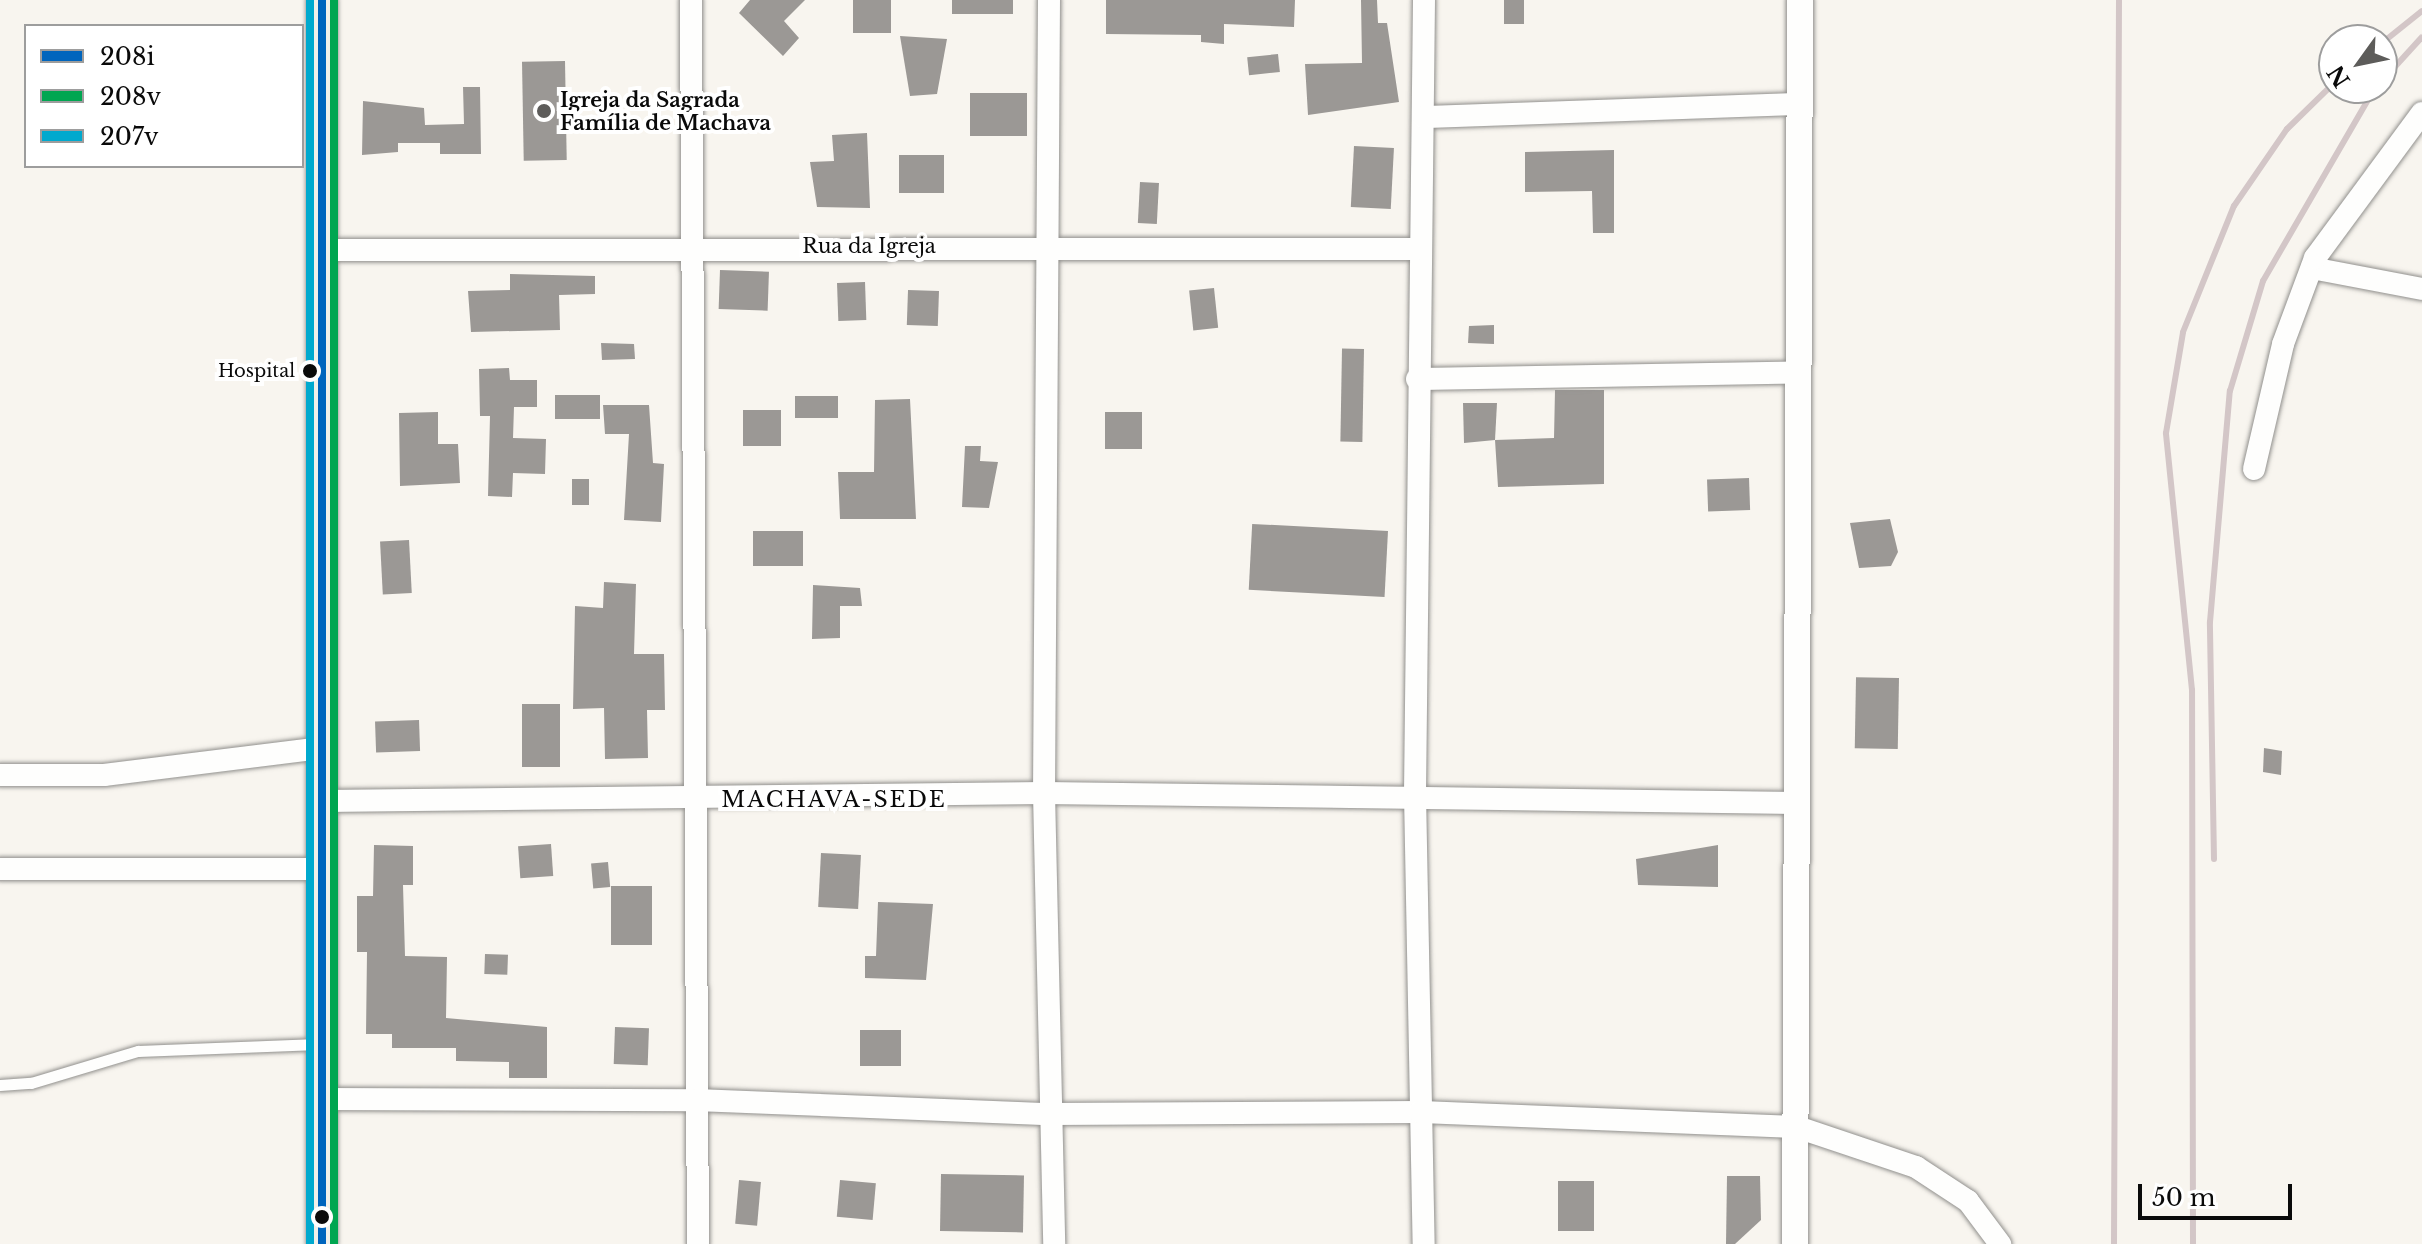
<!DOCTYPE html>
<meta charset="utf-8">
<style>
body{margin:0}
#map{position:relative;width:2422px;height:1244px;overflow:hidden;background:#f8f5ef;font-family:"Libre Baskerville",serif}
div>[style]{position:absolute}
.building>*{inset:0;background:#9b9895;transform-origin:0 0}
.roads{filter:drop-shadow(0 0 2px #91908d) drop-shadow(0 0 2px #91908d)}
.service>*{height:11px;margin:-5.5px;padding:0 5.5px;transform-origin:5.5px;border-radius:5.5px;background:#fefefd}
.minor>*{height:22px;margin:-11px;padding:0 11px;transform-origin:11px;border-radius:11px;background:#fefefd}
.tertiary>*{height:26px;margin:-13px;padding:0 13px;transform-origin:13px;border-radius:13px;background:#fefefd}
.secondary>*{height:30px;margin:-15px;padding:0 15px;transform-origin:15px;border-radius:15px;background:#f3f0e9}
.rail>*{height:6px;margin:-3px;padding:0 3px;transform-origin:3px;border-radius:3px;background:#d3c6c7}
.bus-1>*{height:8px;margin:-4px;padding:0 4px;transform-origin:4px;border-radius:4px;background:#0065bd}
.bus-2>*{height:8px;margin:-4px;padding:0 4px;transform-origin:4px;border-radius:4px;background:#00a651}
.bus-3>*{height:8px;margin:-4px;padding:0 4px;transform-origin:4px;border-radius:4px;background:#00a9ce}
.dots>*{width:22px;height:22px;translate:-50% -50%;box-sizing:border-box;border:4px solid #fff;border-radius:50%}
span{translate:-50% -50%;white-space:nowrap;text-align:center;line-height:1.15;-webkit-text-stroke:8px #fff;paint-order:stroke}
.bus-label{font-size:18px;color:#0a0a0a}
.right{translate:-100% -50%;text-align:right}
.poi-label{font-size:20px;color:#0a0a0a;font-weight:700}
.left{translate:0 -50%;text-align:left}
.street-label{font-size:20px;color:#0a0a0a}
.neighbourhood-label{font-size:22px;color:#0a0a0a;letter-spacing:2px}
.legend{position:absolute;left:24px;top:24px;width:280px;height:144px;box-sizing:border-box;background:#fff;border:2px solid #9d9d9d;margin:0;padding:10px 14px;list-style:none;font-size:24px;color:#0a0a0a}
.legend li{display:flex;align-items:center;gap:16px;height:40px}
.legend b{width:40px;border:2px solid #9d9d9d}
.north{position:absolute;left:2318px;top:24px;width:80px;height:80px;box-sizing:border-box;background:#fff;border:2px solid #9d9d9d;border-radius:50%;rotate:237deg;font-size:22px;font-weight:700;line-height:32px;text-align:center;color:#0a0a0a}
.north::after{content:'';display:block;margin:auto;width:28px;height:36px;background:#5d5c5a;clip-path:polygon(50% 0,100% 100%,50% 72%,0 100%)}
.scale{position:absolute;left:2138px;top:1184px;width:154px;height:36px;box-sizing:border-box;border:4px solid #0a0a0a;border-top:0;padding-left:10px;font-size:24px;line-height:28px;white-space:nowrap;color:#0a0a0a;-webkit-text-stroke:6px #fff;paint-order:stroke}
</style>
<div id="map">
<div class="building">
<i style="clip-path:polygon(750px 0,805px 0,784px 21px,799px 38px,783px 56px,739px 13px)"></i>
<i style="left:853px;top:0;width:38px;height:33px"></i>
<i style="left:952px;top:0;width:61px;height:14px"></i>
<i style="clip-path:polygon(1106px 0,1295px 0,1294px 27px,1224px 24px,1224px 44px,1201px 42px,1201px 35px,1106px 34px)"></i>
<i style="clip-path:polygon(1361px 0,1377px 0,1378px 23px,1387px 23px,1399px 102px,1308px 115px,1305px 64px,1362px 63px)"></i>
<i style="left:1504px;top:0;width:20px;height:24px"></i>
<i style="clip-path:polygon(900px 36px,947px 39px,937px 94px,910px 96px)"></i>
<i style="left:1278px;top:54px;width:18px;height:31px;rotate:84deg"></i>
<i style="left:565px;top:61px;width:99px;height:43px;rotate:89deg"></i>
<i style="clip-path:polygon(463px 87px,480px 87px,481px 154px,440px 154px,440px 143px,398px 143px,398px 152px,362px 155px,363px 101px,424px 108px,425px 125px,464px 124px)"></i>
<i style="left:1027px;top:93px;width:43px;height:57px;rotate:90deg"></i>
<i style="clip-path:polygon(867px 133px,870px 208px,817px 207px,810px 162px,834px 161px,832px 135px)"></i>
<i style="left:1354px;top:146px;width:40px;height:61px;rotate:3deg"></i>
<i style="clip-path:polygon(1614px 150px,1614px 233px,1593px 233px,1592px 191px,1525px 192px,1525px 152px)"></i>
<i style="left:899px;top:155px;width:45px;height:38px"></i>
<i style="left:1140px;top:182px;width:19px;height:41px;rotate:3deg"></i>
<i style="left:720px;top:270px;width:49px;height:39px;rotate:2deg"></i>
<i style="clip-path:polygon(510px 274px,595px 276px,595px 294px,559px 295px,560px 330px,471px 332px,468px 291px,510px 290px)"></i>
<i style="left:865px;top:282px;width:38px;height:28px;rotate:88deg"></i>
<i style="left:1214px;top:288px;width:40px;height:25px;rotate:84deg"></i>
<i style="left:939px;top:291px;width:35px;height:31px;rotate:92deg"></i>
<i style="clip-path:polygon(1494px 325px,1494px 344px,1468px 343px,1469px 326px)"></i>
<i style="clip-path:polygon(601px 343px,634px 344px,635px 359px,602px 360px)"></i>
<i style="left:1364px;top:349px;width:93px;height:22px;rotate:91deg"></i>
<i style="clip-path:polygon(509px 368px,510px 380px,537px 380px,537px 407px,514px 407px,513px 438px,546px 439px,545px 474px,513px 473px,512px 497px,488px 496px,490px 416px,480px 416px,479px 369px)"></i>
<i style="clip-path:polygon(1555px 390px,1604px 390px,1604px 484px,1498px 487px,1495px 440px,1554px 438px)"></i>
<i style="left:600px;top:395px;width:24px;height:45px;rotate:90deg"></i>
<i style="left:795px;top:396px;width:43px;height:22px"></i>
<i style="clip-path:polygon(910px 399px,916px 519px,840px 519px,838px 472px,874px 472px,875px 400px)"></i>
<i style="clip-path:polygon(1463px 403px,1497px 403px,1495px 440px,1464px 443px)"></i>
<i style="clip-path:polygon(603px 405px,649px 405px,653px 463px,664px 464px,661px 522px,624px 520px,629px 434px,605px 434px)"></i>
<i style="left:743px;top:410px;width:38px;height:36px"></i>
<i style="clip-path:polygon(438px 412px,438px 444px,458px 444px,460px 483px,400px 486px,399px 413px)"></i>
<i style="left:1105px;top:412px;width:37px;height:37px"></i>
<i style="clip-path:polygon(965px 446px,981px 446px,980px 461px,998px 462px,989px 508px,962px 507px)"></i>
<i style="left:1749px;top:478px;width:32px;height:42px;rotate:88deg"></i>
<i style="left:572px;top:479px;width:17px;height:26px"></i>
<i style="clip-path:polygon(1890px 519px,1898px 552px,1891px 566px,1859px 568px,1850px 523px)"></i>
<i style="left:803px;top:531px;width:35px;height:50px;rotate:90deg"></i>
<i style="left:1388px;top:531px;width:66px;height:136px;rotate:93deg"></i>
<i style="left:409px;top:540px;width:53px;height:29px;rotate:87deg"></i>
<i style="clip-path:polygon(604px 582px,636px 584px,634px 654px,664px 654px,665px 710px,647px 710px,648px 758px,605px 759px,604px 708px,573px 709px,575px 606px,603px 608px)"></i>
<i style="clip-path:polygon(813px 585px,860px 588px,862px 606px,840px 606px,840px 638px,812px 639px)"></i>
<i style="left:1899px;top:678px;width:71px;height:43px;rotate:91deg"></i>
<i style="left:522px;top:704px;width:38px;height:63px"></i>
<i style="left:419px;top:720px;width:31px;height:44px;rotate:88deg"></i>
<i style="clip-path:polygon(2264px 748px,2282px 751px,2281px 775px,2263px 772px)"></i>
<i style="left:551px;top:844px;width:32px;height:33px;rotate:86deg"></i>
<i style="clip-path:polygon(374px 845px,413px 846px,413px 885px,403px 885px,405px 956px,447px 957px,446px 1018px,547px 1027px,547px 1078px,509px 1078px,509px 1062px,456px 1061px,456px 1048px,392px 1048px,392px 1034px,366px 1034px,367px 952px,357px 952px,357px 896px,373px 896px)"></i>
<i style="clip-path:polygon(1718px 845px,1718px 887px,1638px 885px,1636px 859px)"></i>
<i style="left:821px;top:853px;width:40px;height:54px;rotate:3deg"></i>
<i style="left:608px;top:862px;width:25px;height:17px;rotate:85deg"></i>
<i style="left:611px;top:886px;width:41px;height:59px"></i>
<i style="clip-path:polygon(878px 902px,933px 904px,926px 980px,865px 978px,865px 956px,876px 956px)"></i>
<i style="left:485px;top:954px;width:23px;height:20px;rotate:2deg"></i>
<i style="left:615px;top:1027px;width:34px;height:37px;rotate:2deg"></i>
<i style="left:860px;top:1030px;width:41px;height:36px"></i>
<i style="left:941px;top:1174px;width:83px;height:57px;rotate:1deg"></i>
<i style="clip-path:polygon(1727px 1176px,1760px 1176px,1761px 1220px,1735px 1244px,1726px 1244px)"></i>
<i style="left:739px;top:1180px;width:22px;height:44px;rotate:5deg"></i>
<i style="left:840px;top:1180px;width:36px;height:37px;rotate:5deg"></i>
<i style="left:1558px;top:1181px;width:36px;height:50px"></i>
</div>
<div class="roads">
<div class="service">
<i style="left:0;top:1085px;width:31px;rotate:-4deg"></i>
<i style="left:31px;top:1083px;width:112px;rotate:-16.7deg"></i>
<i style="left:138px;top:1051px;width:180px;rotate:-2.2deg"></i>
</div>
<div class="minor">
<i style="left:691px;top:0;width:1244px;rotate:89.68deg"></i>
<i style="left:1049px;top:0;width:793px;rotate:90.36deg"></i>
<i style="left:1044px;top:793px;width:451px;rotate:88.7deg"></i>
<i style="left:1424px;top:0;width:794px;rotate:90.65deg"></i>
<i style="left:1415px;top:794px;width:450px;rotate:88.9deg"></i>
<i style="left:1424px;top:117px;width:375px;rotate:-2deg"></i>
<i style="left:321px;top:250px;width:1095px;rotate:-0.05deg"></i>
<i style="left:2312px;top:268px;width:112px;rotate:10.8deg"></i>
<i style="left:1417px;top:379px;width:382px;rotate:-1deg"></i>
<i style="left:2254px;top:469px;width:128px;rotate:-76.9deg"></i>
<i style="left:2283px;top:344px;width:92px;rotate:-69.6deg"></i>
<i style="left:2315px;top:258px;width:180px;rotate:-53.6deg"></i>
<i style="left:0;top:775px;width:104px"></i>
<i style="left:104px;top:775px;width:220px;rotate:-7.1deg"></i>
<i style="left:324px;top:801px;width:720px;rotate:-0.64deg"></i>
<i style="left:1044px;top:793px;width:752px;rotate:0.76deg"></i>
<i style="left:0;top:869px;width:326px"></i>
<i style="left:322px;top:1099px;width:374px;rotate:0.2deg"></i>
<i style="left:696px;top:1100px;width:353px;rotate:2.3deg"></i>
<i style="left:1049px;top:1114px;width:371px;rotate:-0.3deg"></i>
<i style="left:1420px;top:1112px;width:377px;rotate:2.3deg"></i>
<i style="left:1797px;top:1127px;width:126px;rotate:18.6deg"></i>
<i style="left:1916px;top:1167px;width:62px;rotate:33.2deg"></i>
<i style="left:1968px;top:1201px;width:54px;rotate:53.3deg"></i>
</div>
<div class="tertiary">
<i style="left:1795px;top:1244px;width:1244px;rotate:-89.77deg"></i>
</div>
<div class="secondary">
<i style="left:322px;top:1244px;width:1244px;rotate:-90deg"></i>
</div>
</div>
<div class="rail">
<i style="left:2382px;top:43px;width:51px;rotate:-38.7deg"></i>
<i style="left:2382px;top:81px;width:59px;rotate:-47.7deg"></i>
<i style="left:2214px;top:859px;width:237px;rotate:-91deg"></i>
<i style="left:2210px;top:622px;width:232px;rotate:-85.1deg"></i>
<i style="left:2230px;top:391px;width:115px;rotate:-73.3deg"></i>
<i style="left:2263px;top:281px;width:223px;rotate:-59.9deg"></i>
<i style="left:2114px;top:1244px;width:1244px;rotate:-89.77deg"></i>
<i style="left:2193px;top:1244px;width:554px;rotate:-90.1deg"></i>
<i style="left:2192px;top:690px;width:258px;rotate:-95.8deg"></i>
<i style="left:2166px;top:433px;width:102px;rotate:-80.4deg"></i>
<i style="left:2183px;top:332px;width:136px;rotate:-68deg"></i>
<i style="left:2234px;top:206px;width:93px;rotate:-55.5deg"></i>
<i style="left:2287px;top:129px;width:66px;rotate:-44.4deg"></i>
</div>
<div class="bus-1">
<i style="left:322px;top:0;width:1244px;rotate:90deg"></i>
</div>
<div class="bus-2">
<i style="left:334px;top:0;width:1244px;rotate:90deg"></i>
</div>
<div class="bus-3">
<i style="left:310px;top:0;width:1244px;rotate:90deg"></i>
</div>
<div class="dots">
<i style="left:544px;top:111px;background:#5d5c5a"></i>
<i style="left:310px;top:371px;background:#0a0a0a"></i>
<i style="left:322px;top:1217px;background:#0a0a0a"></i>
</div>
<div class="bus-label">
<span class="right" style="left:295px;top:371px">Hospital</span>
</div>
<div class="poi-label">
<span class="left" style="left:560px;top:112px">Igreja da Sagrada<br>Família de Machava</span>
</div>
<div class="street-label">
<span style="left:869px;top:246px">Rua da Igreja</span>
</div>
<div class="neighbourhood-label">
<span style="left:834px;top:800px">MACHAVA-SEDE</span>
</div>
<ul class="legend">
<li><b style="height:10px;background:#0065bd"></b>208i</li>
<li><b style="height:10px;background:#00a651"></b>208v</li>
<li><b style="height:10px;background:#00a9ce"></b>207v</li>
</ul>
<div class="north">N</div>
<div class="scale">50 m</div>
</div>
